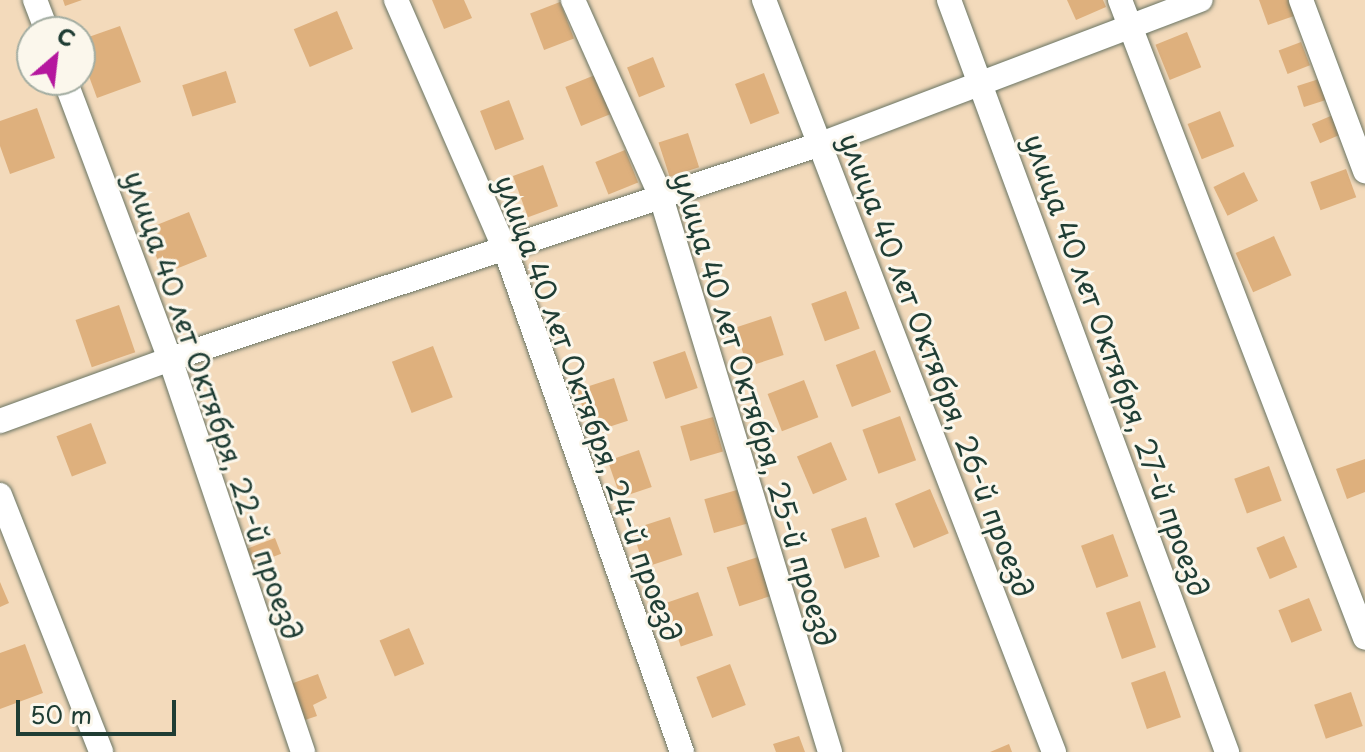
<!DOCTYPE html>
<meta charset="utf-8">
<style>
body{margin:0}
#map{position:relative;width:1365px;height:752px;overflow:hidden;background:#f3dabb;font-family:"Playpen Sans",sans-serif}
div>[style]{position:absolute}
.building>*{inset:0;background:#deb07d;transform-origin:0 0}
.roads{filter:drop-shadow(0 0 2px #697463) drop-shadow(0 0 2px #697463)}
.minor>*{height:24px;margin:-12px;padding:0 12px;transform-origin:12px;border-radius:12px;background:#fff}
span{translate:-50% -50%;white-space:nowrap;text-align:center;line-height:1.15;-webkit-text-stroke:6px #fbf7ec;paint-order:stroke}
.street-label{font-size:28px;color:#1f3d34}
.north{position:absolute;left:16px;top:16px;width:80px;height:80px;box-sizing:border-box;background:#fbf7ec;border:2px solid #a3ada2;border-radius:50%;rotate:28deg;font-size:22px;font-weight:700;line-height:32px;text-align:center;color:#1f3d34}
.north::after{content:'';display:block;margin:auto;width:28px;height:36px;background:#b5179e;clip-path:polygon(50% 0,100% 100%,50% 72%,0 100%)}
.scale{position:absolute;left:16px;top:700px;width:160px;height:36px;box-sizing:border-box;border:4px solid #1f3d34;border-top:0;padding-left:10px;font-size:24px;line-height:28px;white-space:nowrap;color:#1f3d34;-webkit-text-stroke:6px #fbf7ec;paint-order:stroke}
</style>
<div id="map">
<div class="building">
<i style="clip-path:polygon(63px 0,82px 0,65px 6px)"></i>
<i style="clip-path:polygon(432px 0,464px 0,472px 18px,444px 29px)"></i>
<i style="clip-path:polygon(1067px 0,1103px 0,1106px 7px,1076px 20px)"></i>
<i style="clip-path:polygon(1259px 0,1288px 0,1294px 16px,1268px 25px)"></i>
<i style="left:560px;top:2px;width:39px;height:32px;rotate:69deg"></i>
<i style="left:337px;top:11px;width:41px;height:47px;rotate:67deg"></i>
<i style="clip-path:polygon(120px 26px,141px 82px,97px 98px,80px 52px,80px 40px)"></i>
<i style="left:1187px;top:32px;width:38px;height:34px;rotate:68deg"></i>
<i style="left:1301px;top:42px;width:25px;height:24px;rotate:69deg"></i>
<i style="left:653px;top:57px;width:32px;height:28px;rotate:68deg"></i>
<i style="left:226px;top:71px;width:33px;height:46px;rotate:72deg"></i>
<i style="left:764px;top:73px;width:43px;height:31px;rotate:69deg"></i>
<i style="left:595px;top:75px;width:42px;height:32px;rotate:68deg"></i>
<i style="left:1319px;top:79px;width:22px;height:23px;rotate:72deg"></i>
<i style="left:509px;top:100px;width:42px;height:31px;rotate:69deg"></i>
<i style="clip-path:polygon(37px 108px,55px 158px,10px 174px,0 146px,0 121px)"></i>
<i style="left:1220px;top:111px;width:38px;height:35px;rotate:68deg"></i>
<i style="left:1333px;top:115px;width:21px;height:23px;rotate:67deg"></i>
<i style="left:688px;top:133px;width:36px;height:31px;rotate:72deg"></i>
<i style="left:625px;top:150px;width:35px;height:32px;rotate:68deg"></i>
<i style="left:543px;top:165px;width:44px;height:32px;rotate:70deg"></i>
<i style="left:1346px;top:169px;width:30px;height:38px;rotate:70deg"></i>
<i style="left:1244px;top:172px;width:32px;height:34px;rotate:64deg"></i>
<i style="left:189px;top:212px;width:48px;height:47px;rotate:68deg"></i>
<i style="left:1274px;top:236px;width:43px;height:42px;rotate:66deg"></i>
<i style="left:846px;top:291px;width:40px;height:37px;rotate:70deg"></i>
<i style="left:119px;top:305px;width:50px;height:46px;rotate:71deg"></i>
<i style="left:771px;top:316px;width:41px;height:38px;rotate:72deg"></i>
<i style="left:433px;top:346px;width:55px;height:44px;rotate:69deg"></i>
<i style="left:875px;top:350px;width:45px;height:42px;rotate:69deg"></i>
<i style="left:685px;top:351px;width:39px;height:34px;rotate:71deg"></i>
<i style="left:614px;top:378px;width:45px;height:39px;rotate:72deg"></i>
<i style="left:804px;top:380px;width:40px;height:39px;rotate:69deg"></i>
<i style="left:900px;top:416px;width:47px;height:40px;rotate:70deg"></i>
<i style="left:713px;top:417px;width:36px;height:34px;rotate:74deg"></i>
<i style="left:91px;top:423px;width:43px;height:37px;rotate:69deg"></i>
<i style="left:831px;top:442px;width:41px;height:37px;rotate:67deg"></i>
<i style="left:639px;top:450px;width:39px;height:33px;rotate:71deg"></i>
<i style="clip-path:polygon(1365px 459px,1365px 492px,1347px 499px,1336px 469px)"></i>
<i style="left:1269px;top:466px;width:37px;height:37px;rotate:70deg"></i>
<i style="left:930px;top:489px;width:48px;height:38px;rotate:67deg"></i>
<i style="left:737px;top:490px;width:35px;height:34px;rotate:74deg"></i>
<i style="left:670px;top:517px;width:40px;height:40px;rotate:72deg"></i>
<i style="left:866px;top:517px;width:42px;height:37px;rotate:71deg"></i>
<i style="left:1113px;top:534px;width:45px;height:34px;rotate:70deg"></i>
<i style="left:1284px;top:536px;width:34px;height:30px;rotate:67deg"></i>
<i style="left:275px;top:538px;width:17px;height:30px;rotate:69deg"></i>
<i style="left:758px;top:557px;width:41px;height:33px;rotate:72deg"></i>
<i style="clip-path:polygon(0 582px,9px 603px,0 607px)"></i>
<i style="left:698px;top:592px;width:46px;height:34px;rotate:71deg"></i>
<i style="left:1309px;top:598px;width:35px;height:33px;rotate:68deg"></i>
<i style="left:1140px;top:601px;width:49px;height:36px;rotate:71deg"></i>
<i style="left:409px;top:628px;width:39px;height:32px;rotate:67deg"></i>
<i style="clip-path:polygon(25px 644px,43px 693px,0 709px,0 653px)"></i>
<i style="left:730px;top:664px;width:44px;height:36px;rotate:69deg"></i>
<i style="left:1165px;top:671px;width:49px;height:36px;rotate:71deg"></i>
<i style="clip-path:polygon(318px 674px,327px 698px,313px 705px,317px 716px,299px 722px,285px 686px)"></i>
<i style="left:1351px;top:692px;width:36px;height:39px;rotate:71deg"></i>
<i style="clip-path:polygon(799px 736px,805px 752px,776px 752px,773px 744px)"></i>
<i style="clip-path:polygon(1009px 744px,1012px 752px,990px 752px)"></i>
</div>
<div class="roads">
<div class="minor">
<i style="left:35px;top:0;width:34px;rotate:69deg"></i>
<i style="left:396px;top:0;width:272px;rotate:66.4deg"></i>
<i style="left:505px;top:249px;width:533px;rotate:70.61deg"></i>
<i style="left:573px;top:0;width:216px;rotate:65.9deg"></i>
<i style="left:661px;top:197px;width:580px;rotate:73.06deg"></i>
<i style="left:764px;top:0;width:806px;rotate:68.91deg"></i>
<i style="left:949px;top:0;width:802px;rotate:69.71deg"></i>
<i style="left:1120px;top:0;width:683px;rotate:68.99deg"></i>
<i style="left:1301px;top:0;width:183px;rotate:69.5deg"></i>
<i style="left:65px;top:80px;width:298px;rotate:69.4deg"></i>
<i style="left:170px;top:359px;width:415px;rotate:71.3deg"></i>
<i style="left:0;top:421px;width:181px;rotate:-20deg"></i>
<i style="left:170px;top:359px;width:686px;rotate:-18.28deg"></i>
<i style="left:821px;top:144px;width:406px;rotate:-20.8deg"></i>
<i style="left:0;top:495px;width:276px;rotate:68.5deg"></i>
</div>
</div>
<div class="street-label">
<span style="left:937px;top:365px;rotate:69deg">улица 40 лет Октября, 26-й проезд</span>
<span style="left:1117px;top:365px;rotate:70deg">улица 40 лет Октября, 27-й проезд</span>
<span style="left:214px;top:405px;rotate:71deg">улица 40 лет Октября, 22-й проезд</span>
<span style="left:589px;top:408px;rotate:70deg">улица 40 лет Октября, 24-й проезд</span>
<span style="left:755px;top:409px;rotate:73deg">улица 40 лет Октября, 25-й проезд</span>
</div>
<div class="north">С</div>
<div class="scale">50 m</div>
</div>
